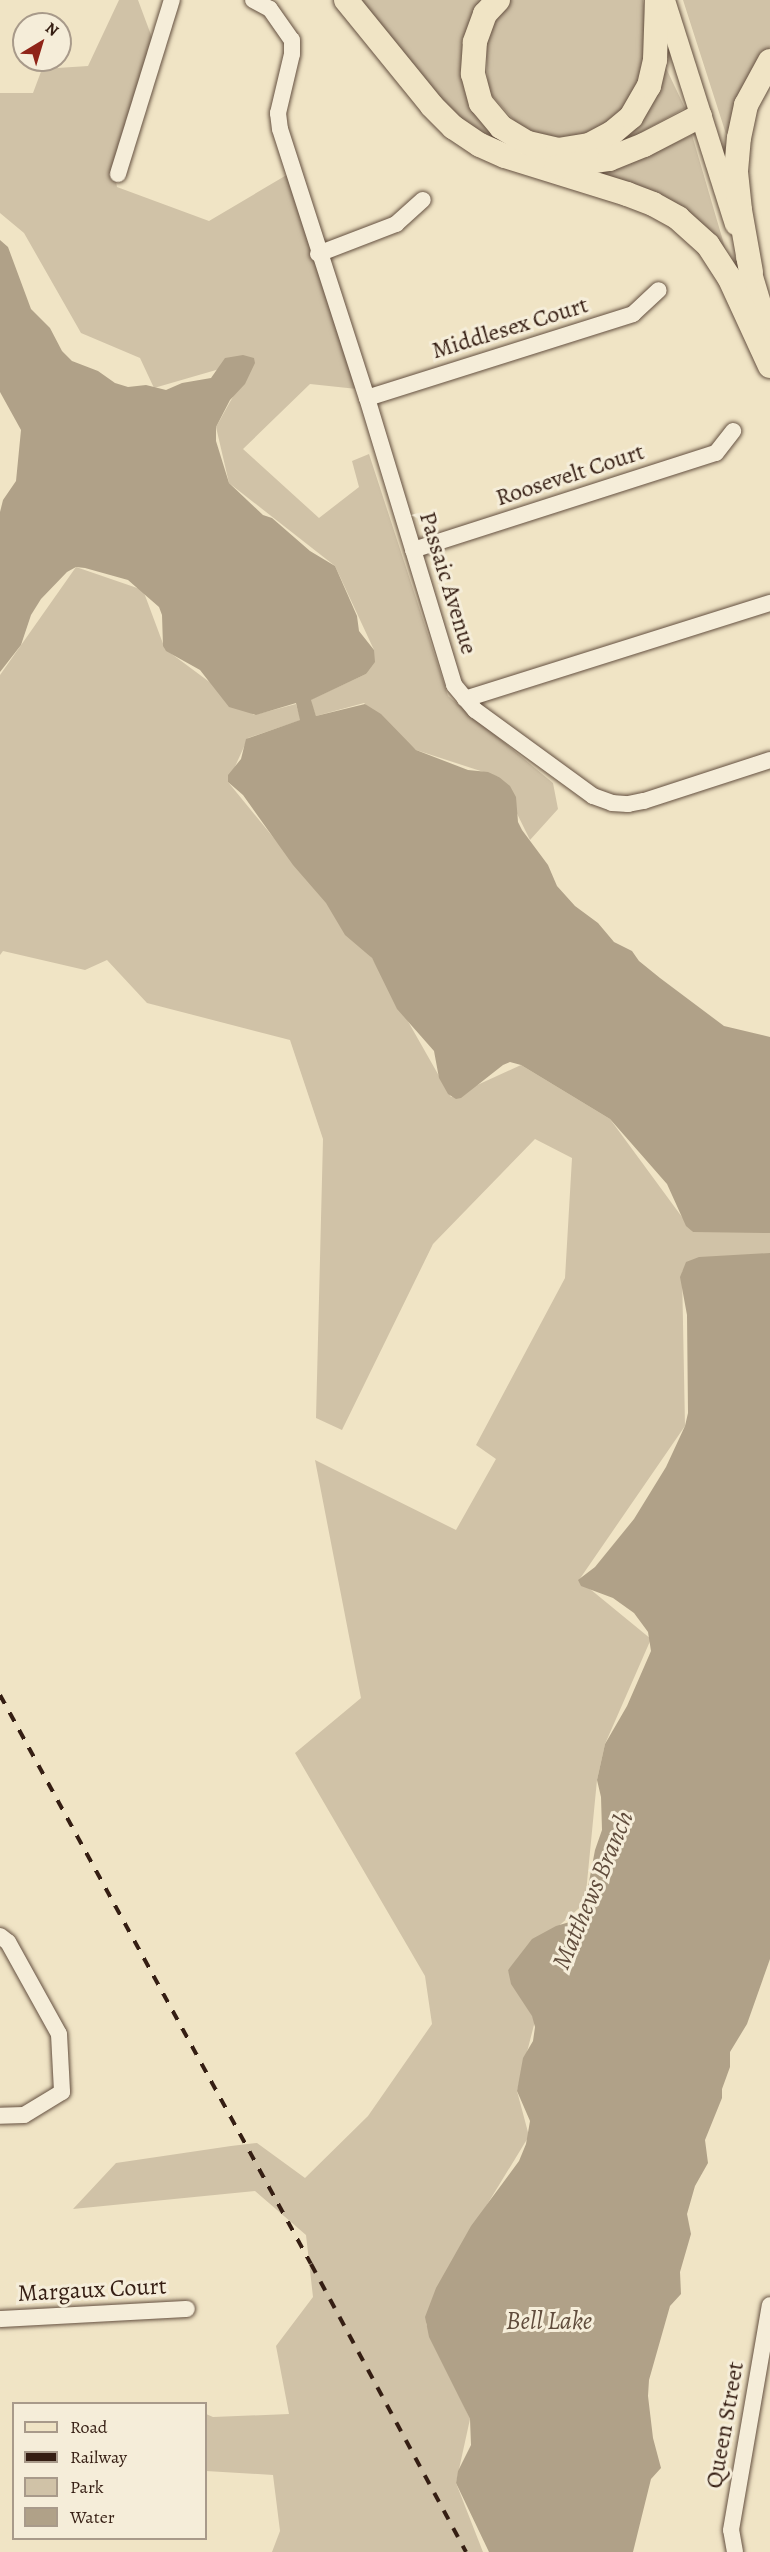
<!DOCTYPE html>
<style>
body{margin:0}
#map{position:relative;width:770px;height:2552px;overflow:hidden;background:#f0e4c5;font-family:Alegreya,serif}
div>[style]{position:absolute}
.green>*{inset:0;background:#d0c2a7}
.water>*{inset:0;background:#b0a188}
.roads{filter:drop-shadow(0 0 2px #645040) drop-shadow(0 0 2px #645040)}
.minor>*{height:16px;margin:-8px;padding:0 8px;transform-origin:8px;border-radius:8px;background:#f5edd9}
.major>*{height:21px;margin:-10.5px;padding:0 10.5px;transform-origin:10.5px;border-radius:10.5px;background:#f0e4c5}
.highway>*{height:24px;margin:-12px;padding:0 12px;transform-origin:12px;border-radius:12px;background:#f0e4c5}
.rail>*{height:4px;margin-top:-2px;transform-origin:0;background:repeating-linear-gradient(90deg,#351e13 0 10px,transparent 0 20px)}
span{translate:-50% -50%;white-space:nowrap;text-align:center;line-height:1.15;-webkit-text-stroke:6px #f5edd9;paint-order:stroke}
.street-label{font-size:24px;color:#351e13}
.water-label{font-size:26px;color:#604c3c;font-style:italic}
.legend{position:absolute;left:12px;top:2402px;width:195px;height:138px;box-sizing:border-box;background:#f5edd9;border:2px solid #a89a8a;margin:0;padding:8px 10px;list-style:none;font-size:18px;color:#351e13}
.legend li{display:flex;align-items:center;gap:12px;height:30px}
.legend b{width:30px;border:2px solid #a89a8a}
.north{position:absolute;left:12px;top:12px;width:60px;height:60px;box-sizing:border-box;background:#f5edd9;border:2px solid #a89a8a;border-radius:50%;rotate:38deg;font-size:16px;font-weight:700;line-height:24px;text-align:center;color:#351e13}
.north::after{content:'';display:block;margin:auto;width:21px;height:27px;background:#8f2418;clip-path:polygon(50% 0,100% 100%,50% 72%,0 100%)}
</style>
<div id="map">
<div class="green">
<i style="clip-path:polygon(119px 0,138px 0,154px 43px,113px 167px,117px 187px,209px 221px,290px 173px,357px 389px,310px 384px,243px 449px,319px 518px,359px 487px,352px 461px,369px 454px,448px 696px,553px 783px,558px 809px,530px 840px,499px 777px,416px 750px,364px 703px,316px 716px,310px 700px,366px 674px,374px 650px,335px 566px,229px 483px,216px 427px,254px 359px,154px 388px,140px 358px,81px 333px,24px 233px,0 213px,0 93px,33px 93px,42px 69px,88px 66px)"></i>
<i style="clip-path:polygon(356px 0,482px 0,462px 40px,464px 90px,502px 138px,471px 130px,422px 83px)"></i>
<i style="clip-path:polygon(508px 0,643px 0,649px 35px,639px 88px,610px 130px,550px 139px,519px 126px,488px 91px,486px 38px)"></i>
<i style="clip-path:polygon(683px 0,770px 0,770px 47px,761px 59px,726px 134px)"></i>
<i style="clip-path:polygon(665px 66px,685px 108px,620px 144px,638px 121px)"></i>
<i style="clip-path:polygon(692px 135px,726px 251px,680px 206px,596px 172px,657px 151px)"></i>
<i style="clip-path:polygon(76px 567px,143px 590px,165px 649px,254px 715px,296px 704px,301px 720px,248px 738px,228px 782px,372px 958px,451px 1097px,521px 1065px,610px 1119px,693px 1232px,770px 1232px,770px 1264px,682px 1271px,685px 1426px,579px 1580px,651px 1639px,605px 1744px,597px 1780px,585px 1903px,508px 1970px,535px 2021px,517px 2091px,529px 2136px,449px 2267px,426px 2324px,470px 2419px,456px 2483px,483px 2552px,272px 2552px,280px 2531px,273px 2475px,206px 2471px,206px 2414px,213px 2417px,289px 2414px,276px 2346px,313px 2297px,306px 2235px,255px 2191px,73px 2209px,116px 2163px,231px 2146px,257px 2143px,305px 2178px,368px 2116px,432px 2024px,425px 1976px,295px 1753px,361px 1698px,315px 1460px,456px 1530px,496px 1459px,476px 1445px,565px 1278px,572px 1158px,535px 1139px,433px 1244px,342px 1430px,316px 1418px,323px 1139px,290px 1040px,147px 1003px,107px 960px,85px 970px,3px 951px,0 955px,0 675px)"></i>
</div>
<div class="water">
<i style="clip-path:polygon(0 240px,8px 247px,31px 309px,50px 328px,62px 351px,72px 361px,98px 371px,115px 383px,128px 387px,146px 385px,166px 390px,182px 383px,211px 378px,225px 358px,243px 355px,254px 358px,255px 363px,245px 384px,230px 400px,216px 427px,216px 441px,229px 483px,263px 515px,272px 518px,310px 551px,335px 566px,357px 616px,359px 631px,374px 650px,375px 662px,366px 674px,311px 700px,316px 716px,365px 704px,381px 714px,416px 750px,468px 770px,488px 772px,499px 777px,510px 786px,516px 797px,518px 822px,522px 830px,548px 865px,557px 886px,575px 906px,598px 923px,614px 942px,632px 951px,639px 961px,660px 978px,724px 1026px,770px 1037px,770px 1233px,693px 1232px,686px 1226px,667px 1184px,610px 1119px,521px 1065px,510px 1062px,503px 1065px,461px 1098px,456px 1099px,448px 1094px,439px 1078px,434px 1051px,397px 1009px,372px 958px,345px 935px,326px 903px,293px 865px,243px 795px,228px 782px,228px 775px,241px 759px,246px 739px,300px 720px,296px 703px,256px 715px,229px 707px,200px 670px,166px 651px,163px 646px,162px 615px,159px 607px,128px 580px,85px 568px,76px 567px,67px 572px,41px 599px,31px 615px,21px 645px,0 672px,0 512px,3px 500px,16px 481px,21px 430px,0 392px)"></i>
<i style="clip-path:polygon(770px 1253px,770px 1959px,747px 2024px,730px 2052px,730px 2067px,722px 2089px,722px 2098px,705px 2140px,708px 2163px,695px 2186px,687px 2214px,691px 2234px,680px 2272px,681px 2294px,670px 2306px,649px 2380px,648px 2396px,653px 2438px,661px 2468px,651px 2479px,633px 2552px,489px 2552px,456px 2483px,458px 2471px,471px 2445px,470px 2419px,429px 2337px,425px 2317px,436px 2288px,471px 2226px,519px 2161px,526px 2144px,530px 2121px,517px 2091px,523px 2058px,533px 2041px,535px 2027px,532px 2016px,511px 1984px,508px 1970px,532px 1939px,556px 1926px,573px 1921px,585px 1903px,595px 1850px,602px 1830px,601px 1797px,597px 1780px,605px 1744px,627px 1706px,651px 1651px,648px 1632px,634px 1613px,613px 1598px,581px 1586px,578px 1580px,595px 1567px,634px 1519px,666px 1467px,685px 1426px,688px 1413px,687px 1315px,680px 1277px,686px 1262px,699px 1257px)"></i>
</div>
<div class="roads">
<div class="minor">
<i style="left:253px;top:0;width:19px;rotate:28deg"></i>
<i style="left:270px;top:9px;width:38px;rotate:55deg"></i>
<i style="left:292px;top:40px;width:14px;rotate:90deg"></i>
<i style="left:292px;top:54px;width:61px;rotate:103.3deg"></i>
<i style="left:278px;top:113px;width:16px;rotate:83deg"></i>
<i style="left:280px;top:129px;width:283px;rotate:72.1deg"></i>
<i style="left:367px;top:398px;width:300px;rotate:73.1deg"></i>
<i style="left:454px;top:685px;width:33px;rotate:50deg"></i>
<i style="left:475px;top:710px;width:146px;rotate:36.1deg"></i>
<i style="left:593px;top:796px;width:20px;rotate:20deg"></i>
<i style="left:612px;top:803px;width:16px;rotate:4deg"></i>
<i style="left:628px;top:804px;width:16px;rotate:-11deg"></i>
<i style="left:644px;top:801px;width:133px;rotate:-18deg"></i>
<i style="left:118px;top:174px;width:182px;rotate:-72.8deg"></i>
<i style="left:318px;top:254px;width:84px;rotate:-21deg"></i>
<i style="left:396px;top:224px;width:36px;rotate:-42deg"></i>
<i style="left:367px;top:398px;width:279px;rotate:-17.5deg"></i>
<i style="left:633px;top:314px;width:35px;rotate:-43deg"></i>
<i style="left:413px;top:550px;width:318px;rotate:-17.8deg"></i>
<i style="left:716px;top:453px;width:28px;rotate:-52deg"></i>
<i style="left:465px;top:699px;width:320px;rotate:-17.5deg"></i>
<i style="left:0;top:1936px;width:10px;rotate:37deg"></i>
<i style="left:8px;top:1942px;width:105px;rotate:61deg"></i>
<i style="left:59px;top:2034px;width:58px;rotate:87deg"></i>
<i style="left:62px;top:2092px;width:44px;rotate:148.8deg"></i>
<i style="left:24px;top:2115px;width:24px;rotate:178deg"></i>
<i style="left:0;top:2319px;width:187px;rotate:-3.1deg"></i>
<i style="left:735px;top:2552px;width:22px;rotate:-100deg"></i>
<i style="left:731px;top:2530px;width:228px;rotate:-80.2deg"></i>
</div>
<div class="major">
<i style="left:664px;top:0;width:235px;rotate:72.4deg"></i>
<i style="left:746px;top:256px;width:84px;rotate:73.3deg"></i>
</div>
<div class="highway">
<i style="left:346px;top:0;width:136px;rotate:50.9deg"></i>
<i style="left:432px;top:106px;width:30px;rotate:45deg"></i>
<i style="left:453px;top:127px;width:32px;rotate:34deg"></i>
<i style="left:480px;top:145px;width:27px;rotate:24deg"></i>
<i style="left:505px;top:156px;width:128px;rotate:17.3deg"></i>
<i style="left:627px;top:194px;width:28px;rotate:21deg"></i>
<i style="left:653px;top:204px;width:29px;rotate:29deg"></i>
<i style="left:678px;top:218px;width:40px;rotate:42deg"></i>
<i style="left:708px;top:245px;width:38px;rotate:57deg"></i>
<i style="left:729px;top:277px;width:98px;rotate:65.3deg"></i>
<i style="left:498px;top:0;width:19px;rotate:133deg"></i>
<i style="left:485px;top:14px;width:30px;rotate:110deg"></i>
<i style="left:475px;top:42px;width:32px;rotate:94deg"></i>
<i style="left:473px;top:74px;width:30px;rotate:75deg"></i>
<i style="left:481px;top:103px;width:31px;rotate:50deg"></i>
<i style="left:501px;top:127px;width:31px;rotate:31deg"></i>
<i style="left:528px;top:143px;width:31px;rotate:13deg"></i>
<i style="left:558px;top:150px;width:31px;rotate:-9deg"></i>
<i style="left:589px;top:145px;width:26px;rotate:-28deg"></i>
<i style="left:612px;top:133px;width:25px;rotate:-40deg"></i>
<i style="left:631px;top:117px;width:36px;rotate:-60deg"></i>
<i style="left:649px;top:86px;width:27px;rotate:-77deg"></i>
<i style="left:655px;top:60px;width:60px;rotate:-88.1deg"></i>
<i style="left:556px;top:167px;width:54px;rotate:-8.6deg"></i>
<i style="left:609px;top:159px;width:38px;rotate:-22deg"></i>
<i style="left:644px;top:145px;width:63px;rotate:-27.4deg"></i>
<i style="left:751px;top:272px;width:63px;rotate:-100.1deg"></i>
<i style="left:740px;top:210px;width:39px;rotate:-96deg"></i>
<i style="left:736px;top:171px;width:33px;rotate:-85deg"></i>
<i style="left:739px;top:138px;width:34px;rotate:-78deg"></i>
<i style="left:746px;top:105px;width:50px;rotate:-61.4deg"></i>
</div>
</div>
<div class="rail">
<i style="left:0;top:1695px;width:648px;rotate:61.34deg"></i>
<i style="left:311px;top:2264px;width:327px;rotate:61.7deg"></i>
</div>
<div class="street-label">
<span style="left:510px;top:328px;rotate:-17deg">Middlesex Court</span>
<span style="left:570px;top:475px;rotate:-18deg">Roosevelt Court</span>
<span style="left:448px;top:583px;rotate:73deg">Passaic Avenue</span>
<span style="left:92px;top:2290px;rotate:-3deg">Margaux Court</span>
<span style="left:725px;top:2425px;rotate:-80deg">Queen Street</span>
</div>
<div class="water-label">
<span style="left:593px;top:1890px;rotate:-67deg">Matthews Branch</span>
<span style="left:549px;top:2321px">Bell Lake</span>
</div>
<ul class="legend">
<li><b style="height:8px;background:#f0e4c5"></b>Road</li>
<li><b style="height:8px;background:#351e13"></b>Railway</li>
<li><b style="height:16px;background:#d0c2a7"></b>Park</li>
<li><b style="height:16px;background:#b0a188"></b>Water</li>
</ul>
<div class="north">N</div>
</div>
